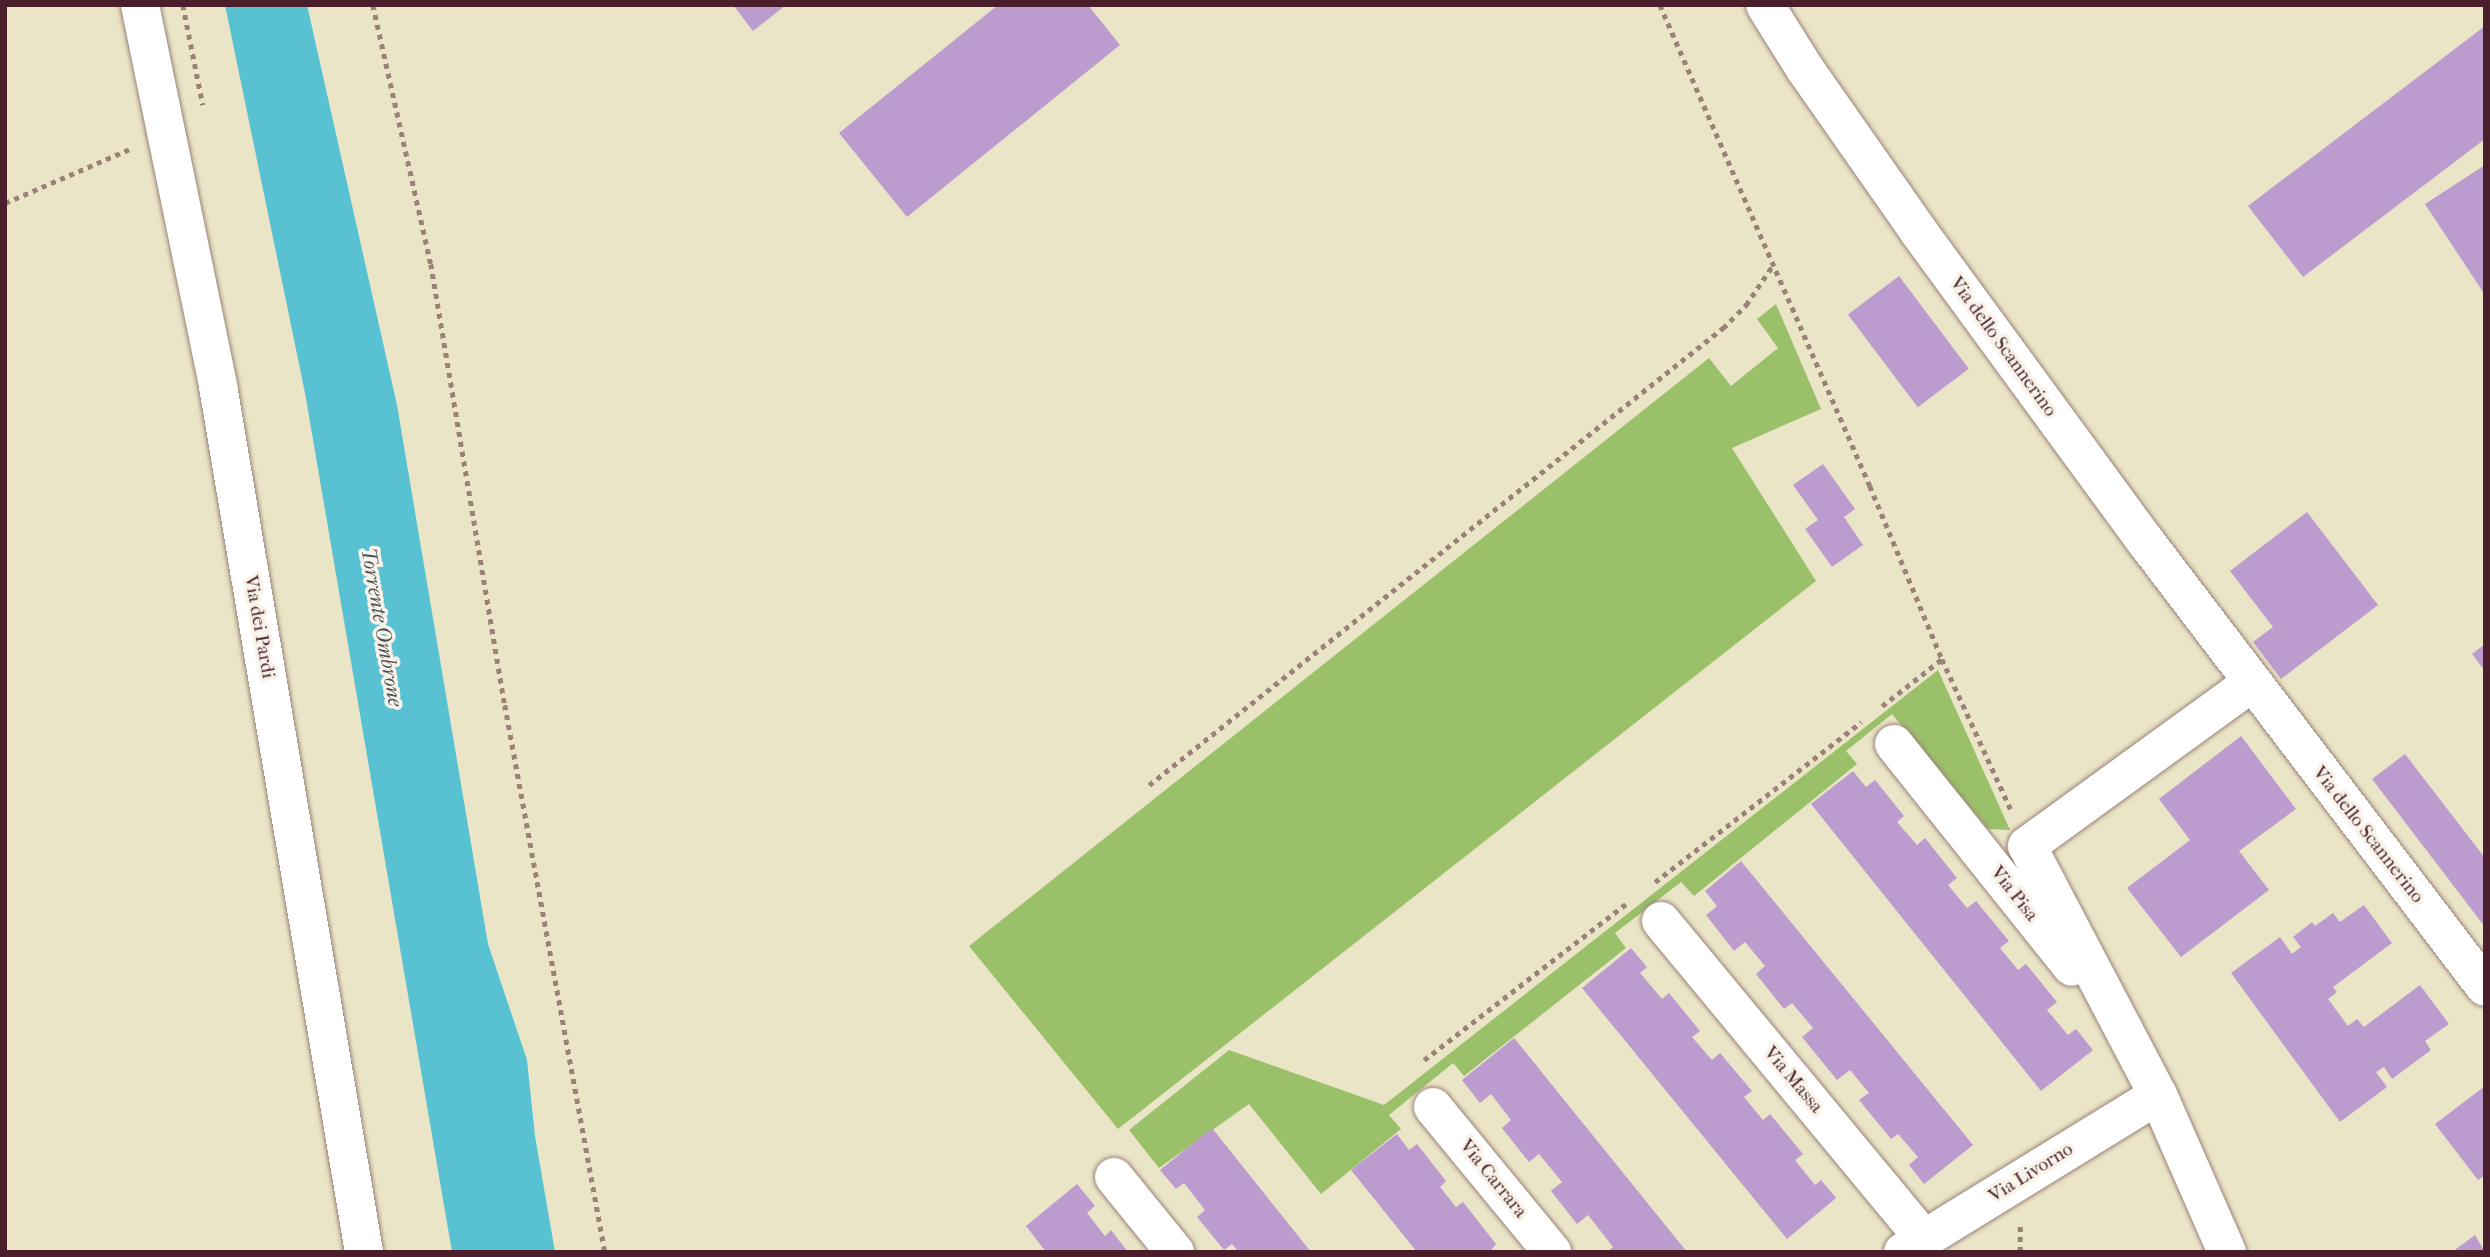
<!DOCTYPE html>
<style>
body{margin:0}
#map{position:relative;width:2490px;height:1257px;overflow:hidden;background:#ebe5c7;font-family:"IM FELL French Canon",serif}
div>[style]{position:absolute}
.green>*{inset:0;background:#9bc06a}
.water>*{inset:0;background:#58c2d3}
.building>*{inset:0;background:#bc9ccf;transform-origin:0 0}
.path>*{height:4.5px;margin-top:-2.25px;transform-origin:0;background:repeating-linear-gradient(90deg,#9a8279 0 5px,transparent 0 10px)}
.roads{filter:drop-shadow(0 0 2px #9a8279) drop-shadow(0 0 2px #9a8279)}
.minor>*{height:38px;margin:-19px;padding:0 19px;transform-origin:19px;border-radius:19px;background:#fff}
span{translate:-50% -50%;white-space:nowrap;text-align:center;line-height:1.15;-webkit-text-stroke:7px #f7f3e8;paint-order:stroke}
.street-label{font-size:19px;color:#4a1f2b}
.water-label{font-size:21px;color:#4e505d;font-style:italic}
.frame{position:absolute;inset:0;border:7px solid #4a1f2b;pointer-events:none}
</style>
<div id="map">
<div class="green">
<i style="clip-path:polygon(1776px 304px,1821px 409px,1732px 448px,1816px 581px,1118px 1129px,969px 946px,1709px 358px,1731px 386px,1778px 348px,1757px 319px)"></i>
<i style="clip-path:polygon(1938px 670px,2010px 830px,1988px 829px,1892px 714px,1846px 751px,1857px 764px,1694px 896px,1681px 882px,1615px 933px,1626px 948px,1464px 1076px,1453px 1063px,1389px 1115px,1401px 1129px,1321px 1194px,1249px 1104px,1159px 1168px,1129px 1130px,1229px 1050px,1384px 1105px)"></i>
</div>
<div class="water">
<i style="clip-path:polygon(225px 5px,307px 5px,397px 405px,488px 944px,527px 1060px,535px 1136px,555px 1252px,452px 1252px,305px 393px)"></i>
</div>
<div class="building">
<i style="clip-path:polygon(733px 5px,786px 5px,753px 31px)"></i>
<i style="clip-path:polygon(998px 5px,1088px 5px,1120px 45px,907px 217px,839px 133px)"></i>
<i style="clip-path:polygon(2485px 26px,2485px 139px,2303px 277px,2248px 206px)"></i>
<i style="clip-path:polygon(2485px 165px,2485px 295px,2425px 204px)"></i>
<i style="left:1899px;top:276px;width:116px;height:64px;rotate:53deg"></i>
<i style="clip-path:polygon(1823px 464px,1855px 509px,1844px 517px,1863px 545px,1832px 567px,1805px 529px,1818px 520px,1793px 485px)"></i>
<i style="clip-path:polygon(2307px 512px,2378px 605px,2281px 679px,2253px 642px,2273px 627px,2230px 571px)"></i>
<i style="clip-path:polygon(2485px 644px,2485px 671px,2472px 654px)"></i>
<i style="clip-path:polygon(2241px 736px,2296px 809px,2239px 851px,2269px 890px,2181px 957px,2127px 888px,2190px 840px,2159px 799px)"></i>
<i style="clip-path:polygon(2405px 754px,2485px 858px,2485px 927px,2372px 779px)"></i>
<i style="clip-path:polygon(1853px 771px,1866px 787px,1875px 780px,1904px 816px,1897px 822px,1917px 845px,1925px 838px,1957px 878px,1948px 885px,1967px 908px,1976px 901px,2009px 941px,2000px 948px,2018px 970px,2026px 964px,2057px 1002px,2047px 1010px,2068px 1035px,2076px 1029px,2093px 1050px,2041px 1091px,1811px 804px)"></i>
<i style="clip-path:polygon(1741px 861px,1973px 1145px,1924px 1184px,1909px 1165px,1918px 1157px,1898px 1134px,1891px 1139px,1859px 1100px,1869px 1093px,1850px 1070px,1837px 1080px,1802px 1037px,1813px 1028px,1792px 1003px,1784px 1009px,1756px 974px,1765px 966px,1745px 942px,1734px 951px,1706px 915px,1717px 906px,1705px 891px)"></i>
<i style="clip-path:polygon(2364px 905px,2392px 943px,2333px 987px,2337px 992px,2328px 999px,2348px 1026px,2357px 1019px,2364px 1027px,2420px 985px,2449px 1024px,2425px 1041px,2431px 1050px,2392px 1079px,2384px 1067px,2376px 1072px,2387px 1087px,2340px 1122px,2231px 973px,2280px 937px,2292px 954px,2301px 947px,2293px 937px,2312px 922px,2315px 926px,2333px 913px,2340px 922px)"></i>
<i style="clip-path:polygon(1631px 948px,1647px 967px,1640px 973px,1662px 999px,1669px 993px,1700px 1031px,1692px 1037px,1712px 1060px,1720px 1053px,1752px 1091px,1744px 1097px,1763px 1120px,1770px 1114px,1803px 1154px,1795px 1160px,1815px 1185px,1821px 1180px,1836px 1198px,1787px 1239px,1582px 988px)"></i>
<i style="clip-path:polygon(1514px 1038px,1687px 1252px,1607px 1252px,1613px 1247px,1588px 1215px,1577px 1224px,1551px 1191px,1562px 1182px,1539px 1154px,1529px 1162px,1502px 1128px,1511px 1120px,1491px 1094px,1480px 1103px,1462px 1080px)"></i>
<i style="clip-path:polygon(2485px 1086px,2485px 1175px,2478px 1180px,2435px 1124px)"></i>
<i style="clip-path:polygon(1212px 1128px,1311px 1252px,1239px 1252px,1232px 1244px,1224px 1250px,1197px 1217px,1205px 1210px,1184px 1183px,1176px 1189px,1160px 1170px)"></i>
<i style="clip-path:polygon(1397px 1134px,1409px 1150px,1417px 1144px,1446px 1181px,1440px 1187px,1456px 1207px,1463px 1202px,1496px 1244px,1490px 1252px,1417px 1252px,1351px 1170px)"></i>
<i style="clip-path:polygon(1077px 1184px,1095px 1206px,1087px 1213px,1105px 1236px,1111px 1230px,1128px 1252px,1046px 1252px,1026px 1226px)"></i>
<i style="clip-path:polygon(2475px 1235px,2485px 1252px,2452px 1252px)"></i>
</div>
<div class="path">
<i style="left:183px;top:5px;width:102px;rotate:78.7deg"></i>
<i style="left:373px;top:5px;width:265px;rotate:77.4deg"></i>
<i style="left:431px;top:264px;width:447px;rotate:80.5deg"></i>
<i style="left:505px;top:705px;width:556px;rotate:79.64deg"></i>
<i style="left:1660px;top:5px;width:525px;rotate:66.41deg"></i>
<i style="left:1870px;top:486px;width:187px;rotate:67.4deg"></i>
<i style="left:1942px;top:659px;width:166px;rotate:65.4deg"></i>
<i style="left:5px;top:203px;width:136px;rotate:-23.4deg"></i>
<i style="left:1882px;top:706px;width:76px;rotate:-38.1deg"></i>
<i style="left:1149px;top:785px;width:734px;rotate:-38.53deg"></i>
<i style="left:1723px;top:328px;width:33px;rotate:-45deg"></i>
<i style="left:1746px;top:305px;width:48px;rotate:-56deg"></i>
<i style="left:1655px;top:882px;width:261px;rotate:-37.8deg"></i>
<i style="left:1424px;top:1060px;width:255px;rotate:-37.7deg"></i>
<i style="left:2020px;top:1252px;width:27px;rotate:-90deg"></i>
</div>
<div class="roads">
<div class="minor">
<i style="left:140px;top:5px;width:389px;rotate:78.4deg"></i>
<i style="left:218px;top:386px;width:878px;rotate:80.43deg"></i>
<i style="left:1765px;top:5px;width:75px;rotate:58deg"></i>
<i style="left:1805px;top:69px;width:199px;rotate:55deg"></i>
<i style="left:1919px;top:232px;width:384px;rotate:53.8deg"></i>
<i style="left:2146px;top:542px;width:559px;rotate:52.7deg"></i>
<i style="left:1894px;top:744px;width:285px;rotate:51.4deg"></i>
<i style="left:1661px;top:921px;width:413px;rotate:50.4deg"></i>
<i style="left:1433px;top:1107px;width:188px;rotate:50.6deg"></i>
<i style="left:1114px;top:1177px;width:97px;rotate:50.9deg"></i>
<i style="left:1903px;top:1252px;width:299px;rotate:-31.6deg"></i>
<i style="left:2227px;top:1252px;width:171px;rotate:-113.7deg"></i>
<i style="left:2158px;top:1095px;width:281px;rotate:-117.7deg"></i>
<i style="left:2027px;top:846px;width:277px;rotate:-36deg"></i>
</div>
</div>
<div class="street-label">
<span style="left:2003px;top:347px;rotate:54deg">Via dello Scannerino</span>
<span style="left:259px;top:627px;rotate:80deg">Via dei Pardi</span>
<span style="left:2368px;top:835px;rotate:52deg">Via dello Scannerino</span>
<span style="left:2014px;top:894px;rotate:52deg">Via Pisa</span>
<span style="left:1793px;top:1080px;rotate:50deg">Via Massa</span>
<span style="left:2031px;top:1173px;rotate:-32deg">Via Livorno</span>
<span style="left:1493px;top:1179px;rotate:51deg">Via Carrara</span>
</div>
<div class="water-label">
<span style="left:382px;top:627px;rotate:80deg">Torrente Ombrone</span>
</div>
<div class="frame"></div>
</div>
